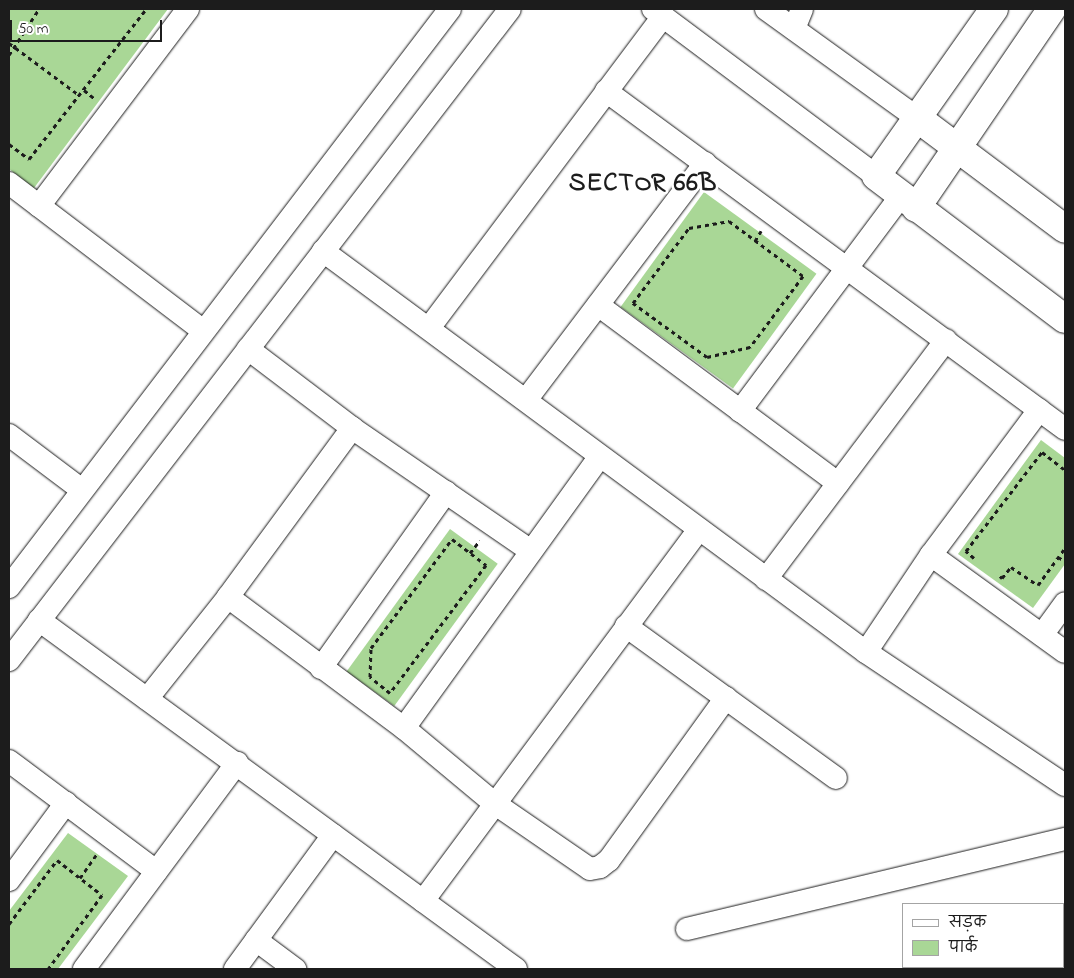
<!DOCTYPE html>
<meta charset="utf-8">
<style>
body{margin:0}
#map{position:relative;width:1074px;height:978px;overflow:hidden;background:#fff;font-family:"Indie Flower","Playpen Sans Deva",sans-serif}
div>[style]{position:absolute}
.green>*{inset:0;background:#a9d796;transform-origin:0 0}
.path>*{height:3px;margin-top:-1.5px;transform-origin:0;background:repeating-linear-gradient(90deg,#1c1c1c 0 4px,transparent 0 8px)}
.roads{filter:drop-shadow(0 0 1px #1c1c1c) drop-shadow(0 0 1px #1c1c1c)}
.street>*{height:22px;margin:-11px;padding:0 11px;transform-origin:11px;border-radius:11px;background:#fff}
.secondary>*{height:28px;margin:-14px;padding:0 14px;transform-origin:14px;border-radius:14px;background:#fff}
span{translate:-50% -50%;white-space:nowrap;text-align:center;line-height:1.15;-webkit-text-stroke:5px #fff;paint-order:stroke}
.district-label{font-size:26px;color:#1c1c1c;font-weight:700;letter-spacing:1px}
.frame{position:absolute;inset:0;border:10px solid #1c1c1c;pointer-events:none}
.legend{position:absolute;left:902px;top:903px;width:162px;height:65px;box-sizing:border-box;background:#fff;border:1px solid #a4a4a4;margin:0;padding:6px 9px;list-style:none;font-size:15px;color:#1c1c1c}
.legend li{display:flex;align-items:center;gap:10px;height:25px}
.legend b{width:25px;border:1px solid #a4a4a4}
.scale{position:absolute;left:10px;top:20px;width:152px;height:22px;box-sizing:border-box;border:2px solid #1c1c1c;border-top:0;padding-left:6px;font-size:15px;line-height:18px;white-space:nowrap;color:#1c1c1c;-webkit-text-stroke:4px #fff;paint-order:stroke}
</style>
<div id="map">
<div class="green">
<i style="clip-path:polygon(9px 9px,168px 9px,34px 188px,9px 169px)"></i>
<i style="left:704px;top:192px;width:139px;height:142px;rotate:36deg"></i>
<i style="clip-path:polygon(1041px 440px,1065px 458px,1065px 564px,1033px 608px,958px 554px)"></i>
<i style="left:450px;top:529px;width:59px;height:176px;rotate:36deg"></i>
<i style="clip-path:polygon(68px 833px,128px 876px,58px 969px,9px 969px,9px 911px)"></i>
</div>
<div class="path">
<i style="left:9px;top:43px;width:87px;rotate:36.6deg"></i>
<i style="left:9px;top:55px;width:55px;rotate:-56.9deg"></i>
<i style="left:84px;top:90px;width:14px;rotate:39deg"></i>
<i style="left:9px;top:144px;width:25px;rotate:37deg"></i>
<i style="left:29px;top:159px;width:190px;rotate:-52deg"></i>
<i style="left:729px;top:221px;width:92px;rotate:36.6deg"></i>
<i style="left:803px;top:276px;width:89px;rotate:126.7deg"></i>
<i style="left:750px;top:347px;width:44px;rotate:166.9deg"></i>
<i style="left:707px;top:357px;width:92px;rotate:-143.9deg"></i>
<i style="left:633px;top:303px;width:94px;rotate:-53.3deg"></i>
<i style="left:689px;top:228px;width:41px;rotate:-9.9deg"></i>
<i style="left:755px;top:241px;width:12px;rotate:-59deg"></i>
<i style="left:452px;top:539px;width:43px;rotate:37.4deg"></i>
<i style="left:486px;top:565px;width:160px;rotate:126.9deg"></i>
<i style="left:390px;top:693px;width:26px;rotate:-141deg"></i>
<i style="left:370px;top:677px;width:29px;rotate:-88deg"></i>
<i style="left:371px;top:648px;width:136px;rotate:-53.4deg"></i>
<i style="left:470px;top:553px;width:16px;rotate:-52deg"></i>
<i style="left:1058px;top:557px;width:8px;rotate:30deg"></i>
<i style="left:974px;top:558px;width:11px;rotate:-139deg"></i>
<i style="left:966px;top:551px;width:125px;rotate:-52.5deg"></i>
<i style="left:1042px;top:452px;width:29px;rotate:38deg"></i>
<i style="left:1000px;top:576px;width:3px;rotate:45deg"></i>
<i style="left:1002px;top:578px;width:14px;rotate:-51deg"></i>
<i style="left:1011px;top:567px;width:32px;rotate:34deg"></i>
<i style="left:1038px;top:585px;width:46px;rotate:-53.9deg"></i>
<i style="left:80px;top:878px;width:29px;rotate:-55deg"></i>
<i style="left:9px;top:924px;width:80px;rotate:-53.1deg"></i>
<i style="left:57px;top:860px;width:57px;rotate:37.9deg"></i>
<i style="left:102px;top:895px;width:92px;rotate:126.1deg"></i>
</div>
<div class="roads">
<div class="street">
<i style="left:653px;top:9px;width:279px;rotate:36.8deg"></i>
<i style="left:766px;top:9px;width:185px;rotate:35.8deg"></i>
<i style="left:794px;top:29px;width:22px;rotate:-68deg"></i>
<i style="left:606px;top:91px;width:570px;rotate:36.37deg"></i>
<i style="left:9px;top:183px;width:244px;rotate:37.3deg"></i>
<i style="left:39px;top:206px;width:247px;rotate:-52.9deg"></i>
<i style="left:323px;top:251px;width:675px;rotate:36.45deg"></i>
<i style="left:866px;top:652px;width:239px;rotate:33.8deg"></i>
<i style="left:598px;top:305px;width:299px;rotate:36.6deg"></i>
<i style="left:429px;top:328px;width:390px;rotate:-53.1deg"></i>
<i style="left:248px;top:349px;width:131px;rotate:37.2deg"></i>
<i style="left:352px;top:428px;width:217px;rotate:34.5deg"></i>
<i style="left:526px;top:400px;width:297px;rotate:-52.9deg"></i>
<i style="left:740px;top:411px;width:269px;rotate:-53.2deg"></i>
<i style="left:9px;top:435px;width:91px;rotate:37deg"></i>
<i style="left:931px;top:555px;width:165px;rotate:35.9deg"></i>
<i style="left:766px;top:579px;width:299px;rotate:-53deg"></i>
<i style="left:9px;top:587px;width:727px;rotate:-52.66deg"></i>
<i style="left:228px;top:597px;width:219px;rotate:36.7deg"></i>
<i style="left:404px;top:728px;width:117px;rotate:39.8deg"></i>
<i style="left:494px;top:803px;width:116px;rotate:34.5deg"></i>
<i style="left:590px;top:869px;width:10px;rotate:-11deg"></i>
<i style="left:600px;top:867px;width:11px;rotate:-38deg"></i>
<i style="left:609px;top:860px;width:200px;rotate:-54.2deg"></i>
<i style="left:39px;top:620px;width:591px;rotate:36.19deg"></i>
<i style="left:626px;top:626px;width:259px;rotate:35.9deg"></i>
<i style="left:1042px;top:635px;width:39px;rotate:-54deg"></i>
<i style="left:866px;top:652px;width:117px;rotate:-56.2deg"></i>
<i style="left:931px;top:555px;width:181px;rotate:-53.3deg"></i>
<i style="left:9px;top:660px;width:821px;rotate:-52.42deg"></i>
<i style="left:321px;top:668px;width:216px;rotate:-54.6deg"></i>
<i style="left:147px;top:699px;width:130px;rotate:-51.5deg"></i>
<i style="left:228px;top:597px;width:210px;rotate:-53.7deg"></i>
<i style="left:404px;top:728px;width:335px;rotate:-54.2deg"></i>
<i style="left:9px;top:761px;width:184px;rotate:36.8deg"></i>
<i style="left:9px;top:880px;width:96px;rotate:-53.5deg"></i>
<i style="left:423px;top:901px;width:463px;rotate:-53.4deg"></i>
<i style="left:687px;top:929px;width:389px;rotate:-13.4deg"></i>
<i style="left:256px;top:940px;width:49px;rotate:36.6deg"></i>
<i style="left:84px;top:969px;width:257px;rotate:-53.4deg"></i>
<i style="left:235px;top:969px;width:166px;rotate:-53.8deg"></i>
</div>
<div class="secondary">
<i style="left:994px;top:9px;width:204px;rotate:125.2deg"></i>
<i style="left:876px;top:176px;width:237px;rotate:37.1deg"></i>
<i style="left:916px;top:117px;width:186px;rotate:36.9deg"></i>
<i style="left:916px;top:208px;width:241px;rotate:-55.7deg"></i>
</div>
</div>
<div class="district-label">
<span style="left:643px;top:185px">SECTOR 66B</span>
</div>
<div class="frame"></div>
<ul class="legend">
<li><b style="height:6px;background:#fff"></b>सड़क</li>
<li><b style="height:14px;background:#a9d796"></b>पार्क</li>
</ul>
<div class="scale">50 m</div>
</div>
